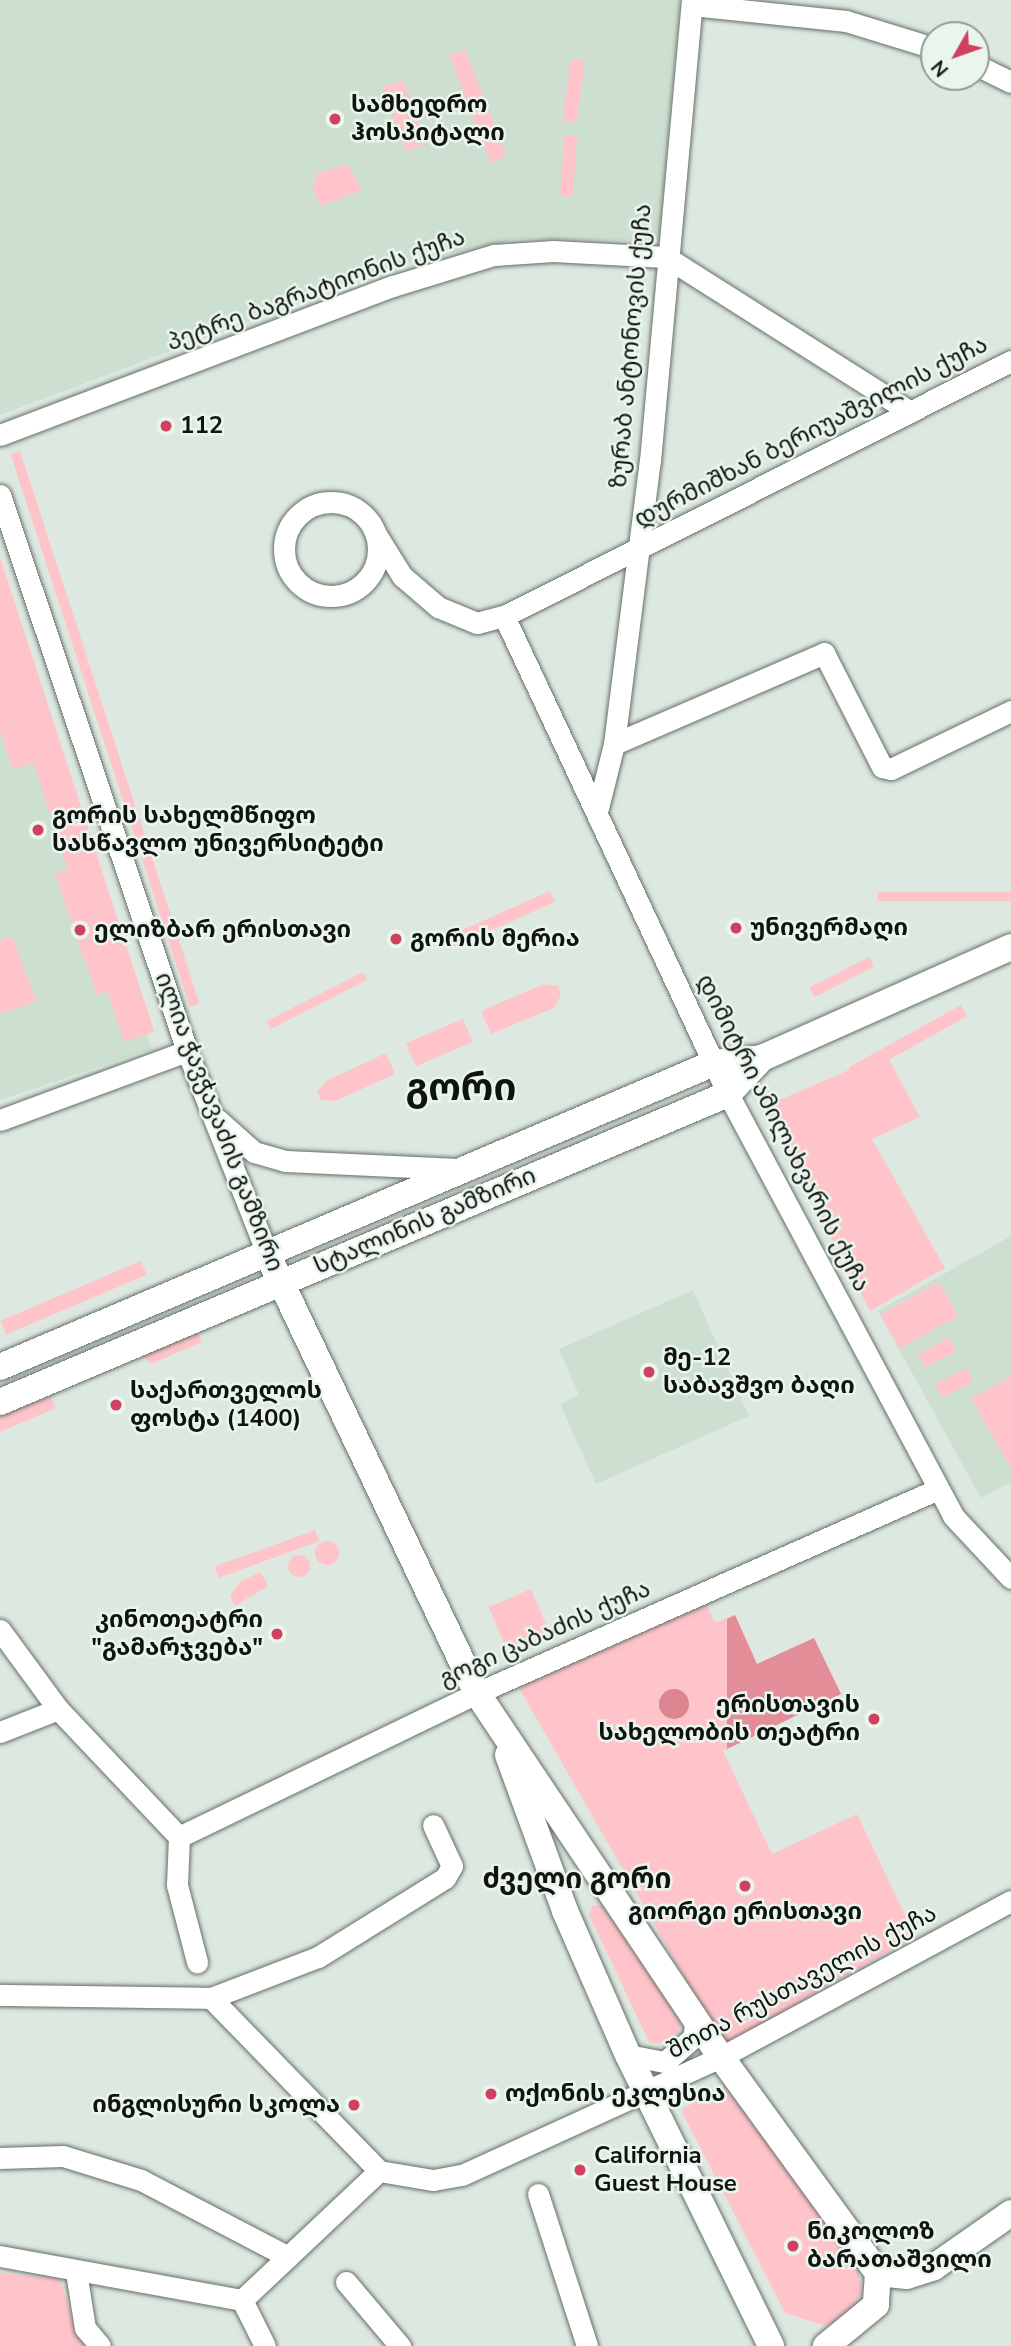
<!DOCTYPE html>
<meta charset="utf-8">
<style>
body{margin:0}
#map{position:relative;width:1011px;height:2346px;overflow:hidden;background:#dde9e0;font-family:"Nunito Sans","Noto Sans Georgian",sans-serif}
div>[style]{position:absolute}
.built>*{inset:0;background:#ccdfd0}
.green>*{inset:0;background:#ffc4ca;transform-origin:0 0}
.round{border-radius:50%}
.forest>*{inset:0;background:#e38d98}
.water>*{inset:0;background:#da8590}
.roads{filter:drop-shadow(0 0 2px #656f67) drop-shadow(0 0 2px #656f67)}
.minor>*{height:21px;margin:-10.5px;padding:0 10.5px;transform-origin:10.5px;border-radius:10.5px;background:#fff}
.minor>.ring{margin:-10.5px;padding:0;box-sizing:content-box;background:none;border:21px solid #fff;border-radius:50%}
.major>*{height:26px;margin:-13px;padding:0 13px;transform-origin:13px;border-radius:13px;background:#fff}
.dots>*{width:19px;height:19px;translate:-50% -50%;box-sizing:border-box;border:4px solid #eaf6ed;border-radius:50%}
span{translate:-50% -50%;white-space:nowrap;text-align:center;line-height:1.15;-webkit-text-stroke:5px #eaf6ed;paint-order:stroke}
.poi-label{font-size:24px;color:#101411;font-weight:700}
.left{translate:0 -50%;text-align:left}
.right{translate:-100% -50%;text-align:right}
.street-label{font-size:24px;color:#101411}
.quarter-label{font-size:28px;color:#101411;font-weight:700}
.town-label{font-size:38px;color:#101411;font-weight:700}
.north{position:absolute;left:920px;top:21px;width:70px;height:70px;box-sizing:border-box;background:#eaf6ed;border:2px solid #939c95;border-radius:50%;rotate:230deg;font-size:19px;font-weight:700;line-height:28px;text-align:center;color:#101411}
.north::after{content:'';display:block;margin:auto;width:24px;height:32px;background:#d04060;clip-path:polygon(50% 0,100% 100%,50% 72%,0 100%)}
</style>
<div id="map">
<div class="built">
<i style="clip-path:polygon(0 0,680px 0,659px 241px,517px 239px,400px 265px,0 415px)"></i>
<i style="clip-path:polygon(0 611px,152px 1049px,0 1100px)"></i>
<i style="clip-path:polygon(1011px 1236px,1011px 1482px,981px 1498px,878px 1311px)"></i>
<i style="clip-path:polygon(693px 1290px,749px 1416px,596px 1484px,560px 1404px,579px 1395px,559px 1349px)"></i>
</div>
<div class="green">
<i style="left:465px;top:49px;width:115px;height:17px;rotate:69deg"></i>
<i style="left:571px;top:59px;width:14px;height:62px;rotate:8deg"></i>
<i style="left:403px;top:80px;width:68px;height:22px;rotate:70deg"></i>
<i style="left:564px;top:135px;width:13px;height:61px;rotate:4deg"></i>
<i style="clip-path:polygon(348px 164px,362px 190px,320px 206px,313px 188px,317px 173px)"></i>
<i style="left:20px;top:451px;width:581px;height:10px;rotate:72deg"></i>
<i style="left:0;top:557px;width:499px;height:32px;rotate:72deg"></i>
<i style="clip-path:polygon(0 660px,35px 762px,13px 769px,0 731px)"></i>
<i style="left:72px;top:868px;width:128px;height:18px;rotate:71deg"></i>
<i style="left:550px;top:891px;width:12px;height:112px;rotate:66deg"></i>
<i style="left:1011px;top:892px;width:9px;height:133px;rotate:90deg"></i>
<i style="clip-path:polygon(12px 936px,36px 1001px,0 1014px,0 941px)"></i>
<i style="left:869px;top:957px;width:11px;height:67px;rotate:63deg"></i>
<i style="left:363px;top:972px;width:9px;height:108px;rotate:63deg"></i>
<i style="clip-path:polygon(544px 984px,558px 986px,561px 995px,554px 1008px,491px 1034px,481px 1011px)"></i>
<i style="left:961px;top:1005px;width:13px;height:129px;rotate:61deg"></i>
<i style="left:463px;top:1019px;width:25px;height:62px;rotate:67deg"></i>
<i style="clip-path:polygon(386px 1053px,395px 1074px,335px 1101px,321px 1100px,317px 1092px,326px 1081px)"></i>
<i style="clip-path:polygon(886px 1054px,920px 1117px,872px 1139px,945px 1268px,870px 1311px,763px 1107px)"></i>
<i style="left:141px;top:1261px;width:15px;height:153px;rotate:67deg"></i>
<i style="left:939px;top:1282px;width:39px;height:67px;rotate:61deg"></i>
<i style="clip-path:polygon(196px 1329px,202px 1342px,151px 1364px,139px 1353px)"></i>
<i style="left:949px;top:1338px;width:15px;height:35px;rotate:62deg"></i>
<i style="left:966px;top:1368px;width:15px;height:35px;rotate:62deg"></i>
<i style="clip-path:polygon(1011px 1376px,1011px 1468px,971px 1399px)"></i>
<i style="clip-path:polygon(49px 1393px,56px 1408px,0 1432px,0 1415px)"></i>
<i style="left:315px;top:1530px;width:12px;height:107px;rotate:70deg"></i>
<i class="round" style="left:315px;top:1541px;width:24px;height:24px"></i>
<i class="round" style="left:288px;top:1555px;width:22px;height:22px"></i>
<i style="clip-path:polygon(261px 1572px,268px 1586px,235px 1606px,230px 1596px,241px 1581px)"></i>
<i style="left:531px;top:1589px;width:46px;height:46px;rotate:67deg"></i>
<i style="clip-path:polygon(706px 1603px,715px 1623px,735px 1615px,757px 1664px,814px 1638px,841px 1694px,723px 1751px,772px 1854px,857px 1814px,915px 1936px,724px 2046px,519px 1688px)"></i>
<i style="clip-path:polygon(608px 1904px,681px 2023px,678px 2033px,659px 2044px,649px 2042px,589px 1915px,592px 1906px)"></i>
<i style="clip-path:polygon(728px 2081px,857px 2264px,862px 2292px,849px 2315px,826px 2326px,785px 2313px,681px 2110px)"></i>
<i style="clip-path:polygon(0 2273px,60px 2279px,76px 2331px,89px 2346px,0 2346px)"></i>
</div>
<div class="forest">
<i style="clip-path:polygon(735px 1615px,757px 1664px,814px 1638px,841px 1694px,727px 1749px,727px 1619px)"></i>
</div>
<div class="water">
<i class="round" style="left:659px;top:1689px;width:30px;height:30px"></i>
</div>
<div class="roads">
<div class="minor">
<i style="left:692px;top:5px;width:155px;rotate:5.9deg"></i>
<i style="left:846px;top:21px;width:92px;rotate:17.1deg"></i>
<i style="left:976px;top:65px;width:39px;rotate:26deg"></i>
<i style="left:0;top:435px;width:420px;rotate:-20.8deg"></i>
<i style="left:393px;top:286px;width:106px;rotate:-17.1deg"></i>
<i style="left:494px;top:255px;width:59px;rotate:-3.9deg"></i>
<i style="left:553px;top:251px;width:113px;rotate:3deg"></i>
<i style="left:666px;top:257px;width:289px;rotate:32.4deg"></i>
<i style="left:0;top:495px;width:587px;rotate:71.41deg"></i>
<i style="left:187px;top:1051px;width:217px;rotate:68.4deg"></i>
<i class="ring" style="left:284px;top:502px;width:73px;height:73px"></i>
<i style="left:374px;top:531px;width:53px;rotate:58.1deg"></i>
<i style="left:402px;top:576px;width:48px;rotate:40.7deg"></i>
<i style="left:438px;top:607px;width:42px;rotate:22.3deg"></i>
<i style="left:477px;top:623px;width:28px;rotate:-15deg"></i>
<i style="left:504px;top:616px;width:568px;rotate:-26.7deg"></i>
<i style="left:504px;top:616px;width:528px;rotate:64.89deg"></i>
<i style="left:728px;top:1094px;width:478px;rotate:61.9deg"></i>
<i style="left:953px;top:1516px;width:85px;rotate:46.9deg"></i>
<i style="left:614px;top:744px;width:229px;rotate:-23.4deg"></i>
<i style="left:824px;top:653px;width:128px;rotate:63deg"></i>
<i style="left:882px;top:767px;width:9px;rotate:13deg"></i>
<i style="left:891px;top:769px;width:133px;rotate:-25.8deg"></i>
<i style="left:598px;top:808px;width:66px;rotate:-76deg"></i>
<i style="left:614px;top:744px;width:285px;rotate:-82.8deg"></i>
<i style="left:650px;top:461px;width:463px;rotate:-84.8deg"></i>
<i style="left:217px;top:1119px;width:50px;rotate:41.7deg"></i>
<i style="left:254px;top:1152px;width:33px;rotate:16deg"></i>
<i style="left:286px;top:1161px;width:172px;rotate:2.7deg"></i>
<i style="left:0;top:1120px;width:199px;rotate:-20.3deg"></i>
<i style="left:0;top:1630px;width:98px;rotate:53.7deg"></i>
<i style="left:58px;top:1709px;width:176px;rotate:46.6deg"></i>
<i style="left:179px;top:1837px;width:48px;rotate:92.4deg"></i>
<i style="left:177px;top:1885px;width:80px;rotate:75.4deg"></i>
<i style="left:0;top:1732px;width:62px;rotate:-21.6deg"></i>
<i style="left:179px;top:1837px;width:331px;rotate:-25.8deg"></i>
<i style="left:477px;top:1693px;width:504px;rotate:-23.87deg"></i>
<i style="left:0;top:1995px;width:211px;rotate:0.8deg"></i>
<i style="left:211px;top:1998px;width:241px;rotate:45.8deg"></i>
<i style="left:211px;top:1998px;width:115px;rotate:-21deg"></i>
<i style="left:318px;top:1957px;width:150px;rotate:-31.9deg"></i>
<i style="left:445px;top:1878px;width:14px;rotate:-60deg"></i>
<i style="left:452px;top:1866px;width:45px;rotate:-114.9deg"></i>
<i style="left:628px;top:2055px;width:38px;rotate:11deg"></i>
<i style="left:665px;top:2062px;width:37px;rotate:-41deg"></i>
<i style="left:693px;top:2038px;width:19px;rotate:-81deg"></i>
<i style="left:0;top:2158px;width:63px;rotate:-1.8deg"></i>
<i style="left:63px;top:2156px;width:82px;rotate:17.1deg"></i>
<i style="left:141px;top:2180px;width:166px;rotate:27.6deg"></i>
<i style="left:379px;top:2171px;width:55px;rotate:9.5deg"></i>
<i style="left:433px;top:2180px;width:29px;rotate:-10deg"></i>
<i style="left:462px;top:2175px;width:285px;rotate:-24.5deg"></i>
<i style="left:721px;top:2057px;width:329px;rotate:-28.3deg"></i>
<i style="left:538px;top:2194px;width:160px;rotate:72.1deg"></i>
<i style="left:0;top:2256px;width:246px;rotate:10.3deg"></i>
<i style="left:76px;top:2272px;width:57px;rotate:80.9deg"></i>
<i style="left:85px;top:2328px;width:23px;rotate:50deg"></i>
<i style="left:346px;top:2282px;width:84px;rotate:49.8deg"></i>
<i style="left:242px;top:2300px;width:188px;rotate:-43.3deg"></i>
<i style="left:242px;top:2300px;width:51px;rotate:63.4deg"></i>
</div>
<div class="major">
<i style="left:267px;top:1253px;width:488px;rotate:64.5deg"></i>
<i style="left:477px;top:1693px;width:438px;rotate:56.2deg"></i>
<i style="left:721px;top:2057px;width:267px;rotate:54deg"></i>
<i style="left:878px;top:2273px;width:32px;rotate:94deg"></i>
<i style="left:876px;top:2305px;width:65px;rotate:140.6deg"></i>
<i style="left:0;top:1367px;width:776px;rotate:-23.06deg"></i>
<i style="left:714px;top:1063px;width:48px;rotate:-5.9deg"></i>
<i style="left:762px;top:1058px;width:273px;rotate:-24deg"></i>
<i style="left:0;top:1402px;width:790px;rotate:-22.93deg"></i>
<i style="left:728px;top:1094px;width:50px;rotate:-46.6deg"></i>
<i style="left:508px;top:1755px;width:166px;rotate:69.9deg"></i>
<i style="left:565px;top:1911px;width:157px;rotate:66.4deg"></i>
<i style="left:628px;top:2055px;width:324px;rotate:63.8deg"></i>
<i style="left:878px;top:2273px;width:29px;rotate:6deg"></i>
<i style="left:907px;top:2276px;width:28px;rotate:-18deg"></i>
<i style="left:934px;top:2267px;width:94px;rotate:-35deg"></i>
</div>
</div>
<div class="dots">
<i style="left:335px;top:119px;background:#d04060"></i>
<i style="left:166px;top:426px;background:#d04060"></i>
<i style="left:38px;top:830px;background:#d04060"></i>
<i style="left:736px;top:928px;background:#d04060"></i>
<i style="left:80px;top:930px;background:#d04060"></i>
<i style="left:396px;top:939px;background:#d04060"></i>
<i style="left:649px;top:1372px;background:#d04060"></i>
<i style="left:116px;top:1405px;background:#d04060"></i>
<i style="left:277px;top:1634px;background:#d04060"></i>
<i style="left:874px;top:1719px;background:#d04060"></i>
<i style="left:745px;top:1886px;background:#d04060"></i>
<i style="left:491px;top:2094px;background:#d04060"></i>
<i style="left:354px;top:2105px;background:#d04060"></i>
<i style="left:580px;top:2170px;background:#d04060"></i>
<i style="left:793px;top:2246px;background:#d04060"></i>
</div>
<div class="poi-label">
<span class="left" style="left:351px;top:119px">სამხედრო<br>ჰოსპიტალი</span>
<span class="left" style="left:180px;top:426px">112</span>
<span class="left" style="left:52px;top:830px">გორის სახელმწიფო<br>სასწავლო უნივერსიტეტი</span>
<span class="left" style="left:750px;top:928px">უნივერმაღი</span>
<span class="left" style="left:94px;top:930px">ელიზბარ ერისთავი</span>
<span class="left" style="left:410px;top:939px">გორის მერია</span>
<span class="left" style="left:663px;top:1372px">მე-12<br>საბავშვო ბაღი</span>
<span class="left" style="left:130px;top:1405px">საქართველოს<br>ფოსტა (1400)</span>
<span class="right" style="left:263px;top:1634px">კინოთეატრი<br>"გამარჯვება"</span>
<span class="right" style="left:860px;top:1719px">ერისთავის<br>სახელობის თეატრი</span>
<span style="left:745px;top:1912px">გიორგი ერისთავი</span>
<span class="left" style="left:505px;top:2094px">ოქონის ეკლესია</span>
<span class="right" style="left:340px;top:2105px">ინგლისური სკოლა</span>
<span class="left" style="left:594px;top:2170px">California<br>Guest House</span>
<span class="left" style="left:807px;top:2246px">ნიკოლოზ<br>ბარათაშვილი</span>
</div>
<div class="street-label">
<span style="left:316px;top:290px;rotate:-20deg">პეტრე ბაგრატიონის ქუჩა</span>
<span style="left:631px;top:346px;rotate:-85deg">ზურაბ ანტონოვის ქუჩა</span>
<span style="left:811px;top:432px;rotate:-27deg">დურმიშხან ბერიუაშვილის ქუჩა</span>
<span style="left:219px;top:1122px;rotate:69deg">ილია ჭავჭავაძის გამზირი</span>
<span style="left:783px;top:1133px;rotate:63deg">დიმიტრი ამილახვარის ქუჩა</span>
<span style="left:425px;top:1221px;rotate:-23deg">სტალინის გამზირი</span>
<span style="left:545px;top:1634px;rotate:-24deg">გოგი ცაბაძის ქუჩა</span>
<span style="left:802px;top:1982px;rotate:-28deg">შოთა რუსთაველის ქუჩა</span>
</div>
<div class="quarter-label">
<span style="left:577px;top:1879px">ძველი გორი</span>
</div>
<div class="town-label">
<span style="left:461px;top:1088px">გორი</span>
</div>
<div class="north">N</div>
</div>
